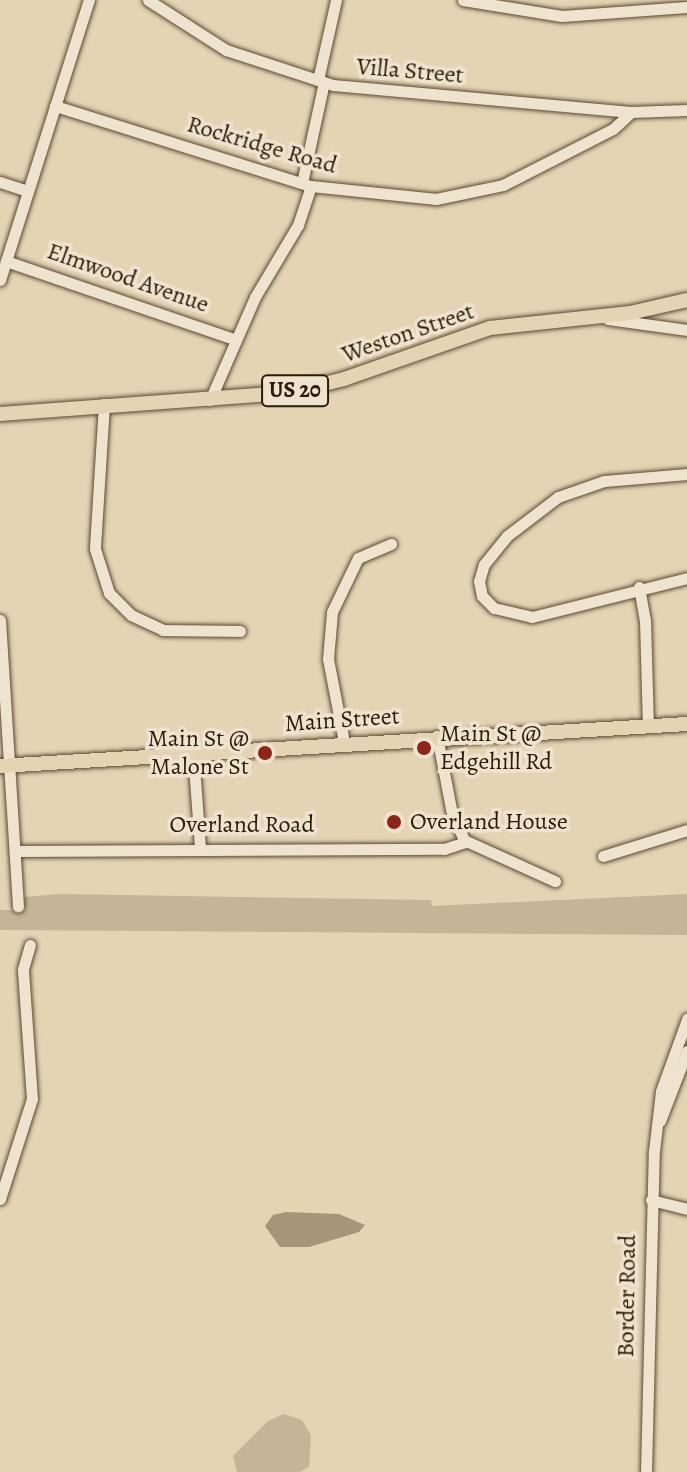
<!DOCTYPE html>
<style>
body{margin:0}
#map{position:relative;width:687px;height:1472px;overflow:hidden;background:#e4d4b4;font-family:Alegreya,serif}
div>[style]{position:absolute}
.green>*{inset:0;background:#c4b596}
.water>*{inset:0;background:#a59579}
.roads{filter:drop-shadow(0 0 2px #584a32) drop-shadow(0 0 2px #584a32)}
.minor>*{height:11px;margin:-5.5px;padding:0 5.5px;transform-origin:5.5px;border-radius:5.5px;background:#ede3ce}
.major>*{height:14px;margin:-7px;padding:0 7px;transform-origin:7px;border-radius:7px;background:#e4d4b4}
.dots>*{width:22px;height:22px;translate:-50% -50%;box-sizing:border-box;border:4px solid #ede3ce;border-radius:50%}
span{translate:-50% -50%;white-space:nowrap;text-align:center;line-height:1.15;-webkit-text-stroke:7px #ede3ce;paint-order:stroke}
.shield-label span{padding:2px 6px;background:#ede3ce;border:2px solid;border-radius:6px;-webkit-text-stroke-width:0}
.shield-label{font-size:22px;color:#2a1c06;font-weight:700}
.street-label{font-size:24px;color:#2a1c06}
.poi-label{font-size:24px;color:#2a1c06}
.left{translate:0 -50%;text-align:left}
.right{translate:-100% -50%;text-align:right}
</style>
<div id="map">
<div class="green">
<i style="clip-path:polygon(59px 894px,431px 900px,432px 906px,687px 894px,687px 935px,0 930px,0 910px,25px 910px,24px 897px)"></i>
<i style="clip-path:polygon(284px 1414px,302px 1420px,311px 1435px,309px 1467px,300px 1472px,237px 1472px,233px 1456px,268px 1421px)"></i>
</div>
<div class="water">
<i style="clip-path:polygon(286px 1212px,339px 1214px,365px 1225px,359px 1232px,309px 1247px,280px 1247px,265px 1226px,273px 1215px)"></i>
</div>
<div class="roads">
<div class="minor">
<i style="left:148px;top:0;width:93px;rotate:32.7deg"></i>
<i style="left:226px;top:50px;width:113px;rotate:18.1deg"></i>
<i style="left:333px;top:85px;width:299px;rotate:5.2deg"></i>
<i style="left:631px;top:112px;width:56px;rotate:-2deg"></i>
<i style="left:463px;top:0;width:100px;rotate:9.2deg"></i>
<i style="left:562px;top:16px;width:125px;rotate:-4.1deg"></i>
<i style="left:318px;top:80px;width:82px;rotate:-77.3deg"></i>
<i style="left:55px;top:106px;width:268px;rotate:17.4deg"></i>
<i style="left:311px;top:186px;width:126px;rotate:5.9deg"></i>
<i style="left:436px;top:199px;width:68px;rotate:-11.8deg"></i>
<i style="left:503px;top:185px;width:123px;rotate:-27deg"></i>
<i style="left:613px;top:129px;width:25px;rotate:-43deg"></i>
<i style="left:0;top:182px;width:29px;rotate:18deg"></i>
<i style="left:302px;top:183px;width:103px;rotate:-77.7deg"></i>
<i style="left:6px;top:261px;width:241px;rotate:18.9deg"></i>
<i style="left:0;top:280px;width:294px;rotate:-72.4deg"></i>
<i style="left:608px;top:319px;width:80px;rotate:7.9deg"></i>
<i style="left:210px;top:400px;width:112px;rotate:-66.4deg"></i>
<i style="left:255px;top:297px;width:84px;rotate:-59.2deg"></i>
<i style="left:298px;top:225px;width:41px;rotate:-71.6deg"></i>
<i style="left:104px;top:404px;width:145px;rotate:93.6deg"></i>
<i style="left:95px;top:549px;width:46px;rotate:72.3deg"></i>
<i style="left:109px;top:593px;width:31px;rotate:45deg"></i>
<i style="left:131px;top:615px;width:35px;rotate:25deg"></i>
<i style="left:163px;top:630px;width:77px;rotate:0.7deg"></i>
<i style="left:687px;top:474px;width:83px;rotate:175.2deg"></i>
<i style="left:604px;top:481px;width:49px;rotate:160.8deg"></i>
<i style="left:558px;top:497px;width:64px;rotate:142.6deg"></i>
<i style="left:507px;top:536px;width:36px;rotate:129deg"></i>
<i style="left:484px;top:564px;width:18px;rotate:106deg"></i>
<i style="left:479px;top:581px;width:15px;rotate:79deg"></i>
<i style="left:482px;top:596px;width:17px;rotate:45deg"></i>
<i style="left:494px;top:608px;width:39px;rotate:13deg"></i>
<i style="left:532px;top:617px;width:160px;rotate:-14.1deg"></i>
<i style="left:639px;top:587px;width:34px;rotate:80deg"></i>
<i style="left:645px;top:620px;width:106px;rotate:88.4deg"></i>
<i style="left:0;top:620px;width:287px;rotate:86.4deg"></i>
<i style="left:437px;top:736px;width:79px;rotate:79.1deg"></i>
<i style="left:452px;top:814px;width:29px;rotate:65deg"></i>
<i style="left:464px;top:840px;width:100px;rotate:24.3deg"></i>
<i style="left:344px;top:742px;width:85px;rotate:-100.9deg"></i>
<i style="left:328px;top:659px;width:47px;rotate:-85.1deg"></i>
<i style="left:332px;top:612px;width:60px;rotate:-64.3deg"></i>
<i style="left:358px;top:558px;width:36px;rotate:-23deg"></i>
<i style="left:193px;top:752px;width:95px;rotate:85.8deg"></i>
<i style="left:16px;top:851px;width:428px;rotate:-0.3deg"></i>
<i style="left:444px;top:849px;width:23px;rotate:-18deg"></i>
<i style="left:603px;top:856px;width:88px;rotate:-17.2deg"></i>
<i style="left:660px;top:1121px;width:75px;rotate:-68.9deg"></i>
<i style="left:0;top:1199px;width:105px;rotate:-72.3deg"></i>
<i style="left:32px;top:1099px;width:130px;rotate:-94deg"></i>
<i style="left:23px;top:969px;width:25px;rotate:-74deg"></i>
<i style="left:651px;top:1200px;width:37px;rotate:14deg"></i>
<i style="left:646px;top:1472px;width:321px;rotate:-88.6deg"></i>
<i style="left:654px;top:1151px;width:60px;rotate:-83.3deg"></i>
<i style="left:661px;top:1091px;width:77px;rotate:-70.1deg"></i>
</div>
<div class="major">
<i style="left:0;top:414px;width:289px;rotate:-4.2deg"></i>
<i style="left:288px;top:393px;width:58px;rotate:-14deg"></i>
<i style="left:344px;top:379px;width:155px;rotate:-19.3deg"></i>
<i style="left:490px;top:328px;width:141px;rotate:-6.1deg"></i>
<i style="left:630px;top:313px;width:58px;rotate:-12.8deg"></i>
<i style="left:0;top:766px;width:688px;rotate:-3.5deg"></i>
</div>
</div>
<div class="dots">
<i style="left:424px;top:748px;background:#8f2418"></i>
<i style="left:265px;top:753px;background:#8f2418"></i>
<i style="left:394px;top:822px;background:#8f2418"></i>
</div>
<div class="shield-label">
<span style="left:295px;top:391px">US 20</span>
</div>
<div class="street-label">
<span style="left:410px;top:71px;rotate:5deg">Villa Street</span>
<span style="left:262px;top:145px;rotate:16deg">Rockridge Road</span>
<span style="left:128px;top:278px;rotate:19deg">Elmwood Avenue</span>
<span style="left:408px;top:333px;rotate:-19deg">Weston Street</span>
<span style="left:342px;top:720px;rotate:-4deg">Main Street</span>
<span style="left:242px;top:825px">Overland Road</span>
<span style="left:627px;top:1296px;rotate:-89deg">Border Road</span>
</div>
<div class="poi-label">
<span class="left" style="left:440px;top:748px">Main St @<br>Edgehill Rd</span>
<span class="right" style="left:249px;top:753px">Main St @<br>Malone St</span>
<span class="left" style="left:410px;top:822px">Overland House</span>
</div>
</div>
